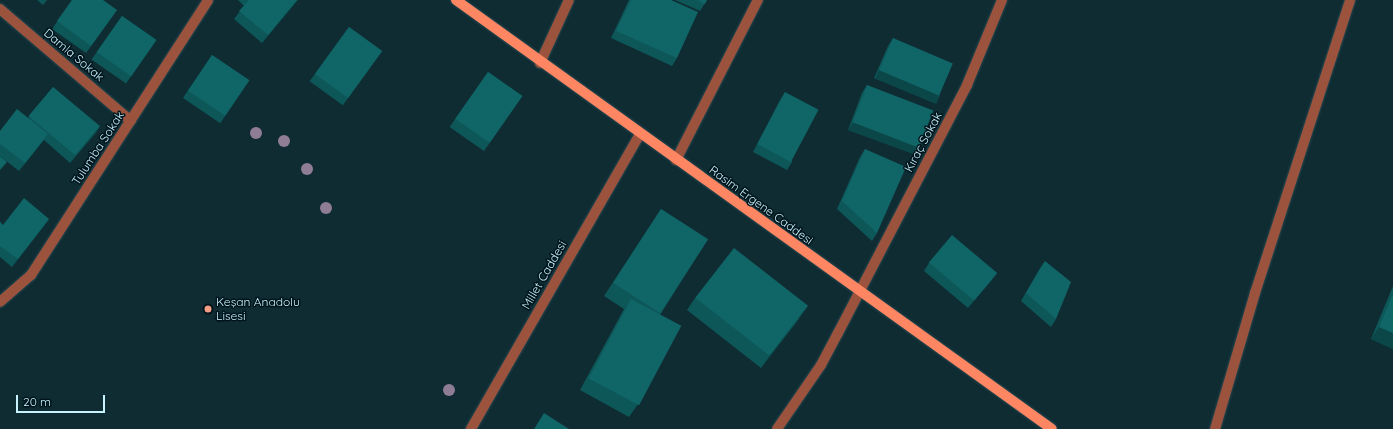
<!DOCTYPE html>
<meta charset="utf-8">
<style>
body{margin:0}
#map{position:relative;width:1393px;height:429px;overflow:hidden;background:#0f2c33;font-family:Quicksand,sans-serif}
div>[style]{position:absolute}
.roads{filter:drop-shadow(0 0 1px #29484f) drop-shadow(0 0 1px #29484f)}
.minor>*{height:10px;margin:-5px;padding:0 5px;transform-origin:5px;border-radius:5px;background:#9c533e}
.major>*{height:10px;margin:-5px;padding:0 5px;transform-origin:5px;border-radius:5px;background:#fe8663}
.trees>*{width:12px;height:12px;margin:-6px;border-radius:50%;background:#8e7d95}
.wall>*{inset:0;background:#0e5759;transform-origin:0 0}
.shaded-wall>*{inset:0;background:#0b4748;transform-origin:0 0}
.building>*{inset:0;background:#106567;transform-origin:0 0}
.dots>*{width:11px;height:11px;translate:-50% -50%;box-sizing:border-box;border:2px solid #00141b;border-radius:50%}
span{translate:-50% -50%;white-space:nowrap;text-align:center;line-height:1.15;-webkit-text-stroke:3px #00141b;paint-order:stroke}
.street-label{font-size:12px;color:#c8f2fe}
.poi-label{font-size:12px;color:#c8f2fe}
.left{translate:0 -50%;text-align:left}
.scale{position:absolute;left:16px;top:395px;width:89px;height:18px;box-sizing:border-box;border:2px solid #c8f2fe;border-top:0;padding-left:5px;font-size:12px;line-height:14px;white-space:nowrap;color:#c8f2fe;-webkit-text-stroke:3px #00141b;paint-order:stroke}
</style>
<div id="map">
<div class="roads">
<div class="minor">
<i style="left:0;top:9px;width:172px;rotate:40.5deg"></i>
<i style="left:540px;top:63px;width:69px;rotate:-65.3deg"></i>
<i style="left:676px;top:160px;width:180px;rotate:-62.9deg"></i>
<i style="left:0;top:302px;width:41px;rotate:-41.1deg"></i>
<i style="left:31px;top:275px;width:327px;rotate:-57.2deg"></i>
<i style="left:471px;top:429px;width:340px;rotate:-60.2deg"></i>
<i style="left:777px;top:429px;width:78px;rotate:-55.5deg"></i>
<i style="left:821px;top:365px;width:36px;rotate:-62deg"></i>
<i style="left:838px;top:333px;width:280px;rotate:-62.5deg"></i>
<i style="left:967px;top:85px;width:92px;rotate:-67.6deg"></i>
<i style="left:1215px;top:429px;width:142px;rotate:-73.6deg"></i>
<i style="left:1255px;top:293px;width:308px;rotate:-72deg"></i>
</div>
<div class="major">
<i style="left:456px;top:0;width:734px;rotate:35.75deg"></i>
</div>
</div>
<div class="trees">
<i style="left:256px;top:133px"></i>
<i style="left:284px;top:141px"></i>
<i style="left:307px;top:169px"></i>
<i style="left:326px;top:208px"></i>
<i style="left:449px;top:390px"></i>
</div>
<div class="wall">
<i style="clip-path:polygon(37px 0,47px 0,43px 5px)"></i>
<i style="clip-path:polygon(72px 0,117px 10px,86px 53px,52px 29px)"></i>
<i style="clip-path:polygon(238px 0,298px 0,262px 43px,234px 19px,244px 6px)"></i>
<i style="clip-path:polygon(629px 0,671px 0,677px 58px,672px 66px,611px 38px)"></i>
<i style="clip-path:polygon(675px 0,707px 0,700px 11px)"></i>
<i style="left:122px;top:16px;width:42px;height:53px;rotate:35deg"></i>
<i style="left:349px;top:27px;width:41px;height:67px;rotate:36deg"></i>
<i style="clip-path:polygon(893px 38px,940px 96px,934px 103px,874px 78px,888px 46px)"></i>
<i style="left:212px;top:55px;width:45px;height:52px;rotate:34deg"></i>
<i style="left:488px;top:72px;width:42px;height:67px;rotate:35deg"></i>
<i style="clip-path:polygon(867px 85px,914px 154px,848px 130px,862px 93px)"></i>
<i style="clip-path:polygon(53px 87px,100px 126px,95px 134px,70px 163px,44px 140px,19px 171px,0 156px,0 131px,28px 118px)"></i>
<i style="clip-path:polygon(785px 92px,792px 162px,787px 170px,753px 152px,780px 100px)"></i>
<i style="clip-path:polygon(865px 149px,877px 233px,872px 241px,837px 209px,860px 157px)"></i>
<i style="clip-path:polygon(661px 209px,708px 239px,660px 315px,638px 404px,629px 417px,580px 390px,624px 309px,604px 296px)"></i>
<i style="clip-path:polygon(49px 219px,12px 267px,0 257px,0 222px,3px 225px)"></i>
<i style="clip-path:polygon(1045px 261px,1056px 319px,1051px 327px,1021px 301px,1040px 268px)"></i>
<i style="clip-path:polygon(929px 263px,997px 273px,991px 281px,968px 308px,924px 271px)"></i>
<i style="clip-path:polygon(1393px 286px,1393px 349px,1371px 339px)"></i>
<i style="clip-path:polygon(695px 298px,799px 319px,761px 368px,687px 310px)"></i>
</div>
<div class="shaded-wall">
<i style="clip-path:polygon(297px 0,298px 0,262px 43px,268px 35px)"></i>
<i style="left:879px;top:70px;width:66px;height:9px;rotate:23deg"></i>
<i style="clip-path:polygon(853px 122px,919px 147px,914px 154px,848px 130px)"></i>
<i style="clip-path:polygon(100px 126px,95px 134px,70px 163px,76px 155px)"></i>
<i style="clip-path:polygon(48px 134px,43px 141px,19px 171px,25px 163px)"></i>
<i style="clip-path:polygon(49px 219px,44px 226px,12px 267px,18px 259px)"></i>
<i style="clip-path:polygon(997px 273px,991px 281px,968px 308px,973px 301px)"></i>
<i style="clip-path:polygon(808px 306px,799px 319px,761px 368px,770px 355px)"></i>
<i style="clip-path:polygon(1379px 327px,1393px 333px,1393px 349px,1371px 339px)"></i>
</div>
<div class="building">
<i style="clip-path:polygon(72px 0,103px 0,117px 10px,91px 46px,57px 21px)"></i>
<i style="clip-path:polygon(249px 0,297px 0,268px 35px,239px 11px)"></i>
<i style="clip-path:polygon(631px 0,671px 0,698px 12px,677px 58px,616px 31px)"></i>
<i style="clip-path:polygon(697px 0,707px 0,705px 4px)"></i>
<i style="left:122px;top:16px;width:42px;height:44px;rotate:35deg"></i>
<i style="left:349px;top:27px;width:41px;height:58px;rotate:36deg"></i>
<i style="left:893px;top:38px;width:65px;height:35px;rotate:23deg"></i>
<i style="left:212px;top:55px;width:45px;height:43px;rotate:34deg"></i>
<i style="left:488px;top:72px;width:42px;height:57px;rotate:35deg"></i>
<i style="left:867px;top:85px;width:71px;height:40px;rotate:21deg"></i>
<i style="left:53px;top:87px;width:61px;height:38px;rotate:40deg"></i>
<i style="left:785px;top:92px;width:38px;height:59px;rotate:28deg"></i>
<i style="clip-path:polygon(17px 109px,48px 134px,25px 163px,0 144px,0 131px)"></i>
<i style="clip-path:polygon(865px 149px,906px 167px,877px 233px,842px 201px)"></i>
<i style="clip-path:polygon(0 156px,7px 162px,0 170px)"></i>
<i style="clip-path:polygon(24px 198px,49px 219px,18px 259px,0 246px,0 222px,3px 225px)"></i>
<i style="left:661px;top:209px;width:56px;height:88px;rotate:33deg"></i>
<i style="left:952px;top:235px;width:59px;height:36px;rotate:40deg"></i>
<i style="left:734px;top:248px;width:94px;height:63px;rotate:38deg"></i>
<i style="clip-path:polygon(1045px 261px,1071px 282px,1056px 319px,1026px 293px)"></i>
<i style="clip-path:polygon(1393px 294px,1393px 333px,1379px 327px)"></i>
<i style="left:631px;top:299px;width:57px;height:90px;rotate:28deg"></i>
<i style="clip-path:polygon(544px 413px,569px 429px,534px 429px)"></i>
</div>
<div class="dots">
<i style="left:208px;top:309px;background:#f39f85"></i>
</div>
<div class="street-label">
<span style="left:74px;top:55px;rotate:40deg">Damla Sokak</span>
<span style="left:923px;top:142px;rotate:-62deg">Kıraç Sokak</span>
<span style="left:98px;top:148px;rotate:-57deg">Tulumba Sokak</span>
<span style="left:761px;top:205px;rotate:36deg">Rasim Ergene Caddesi</span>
<span style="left:544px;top:275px;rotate:-60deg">Millet Caddesi</span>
</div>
<div class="poi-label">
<span class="left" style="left:216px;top:309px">Keşan Anadolu<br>Lisesi</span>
</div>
<div class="scale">20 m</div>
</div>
